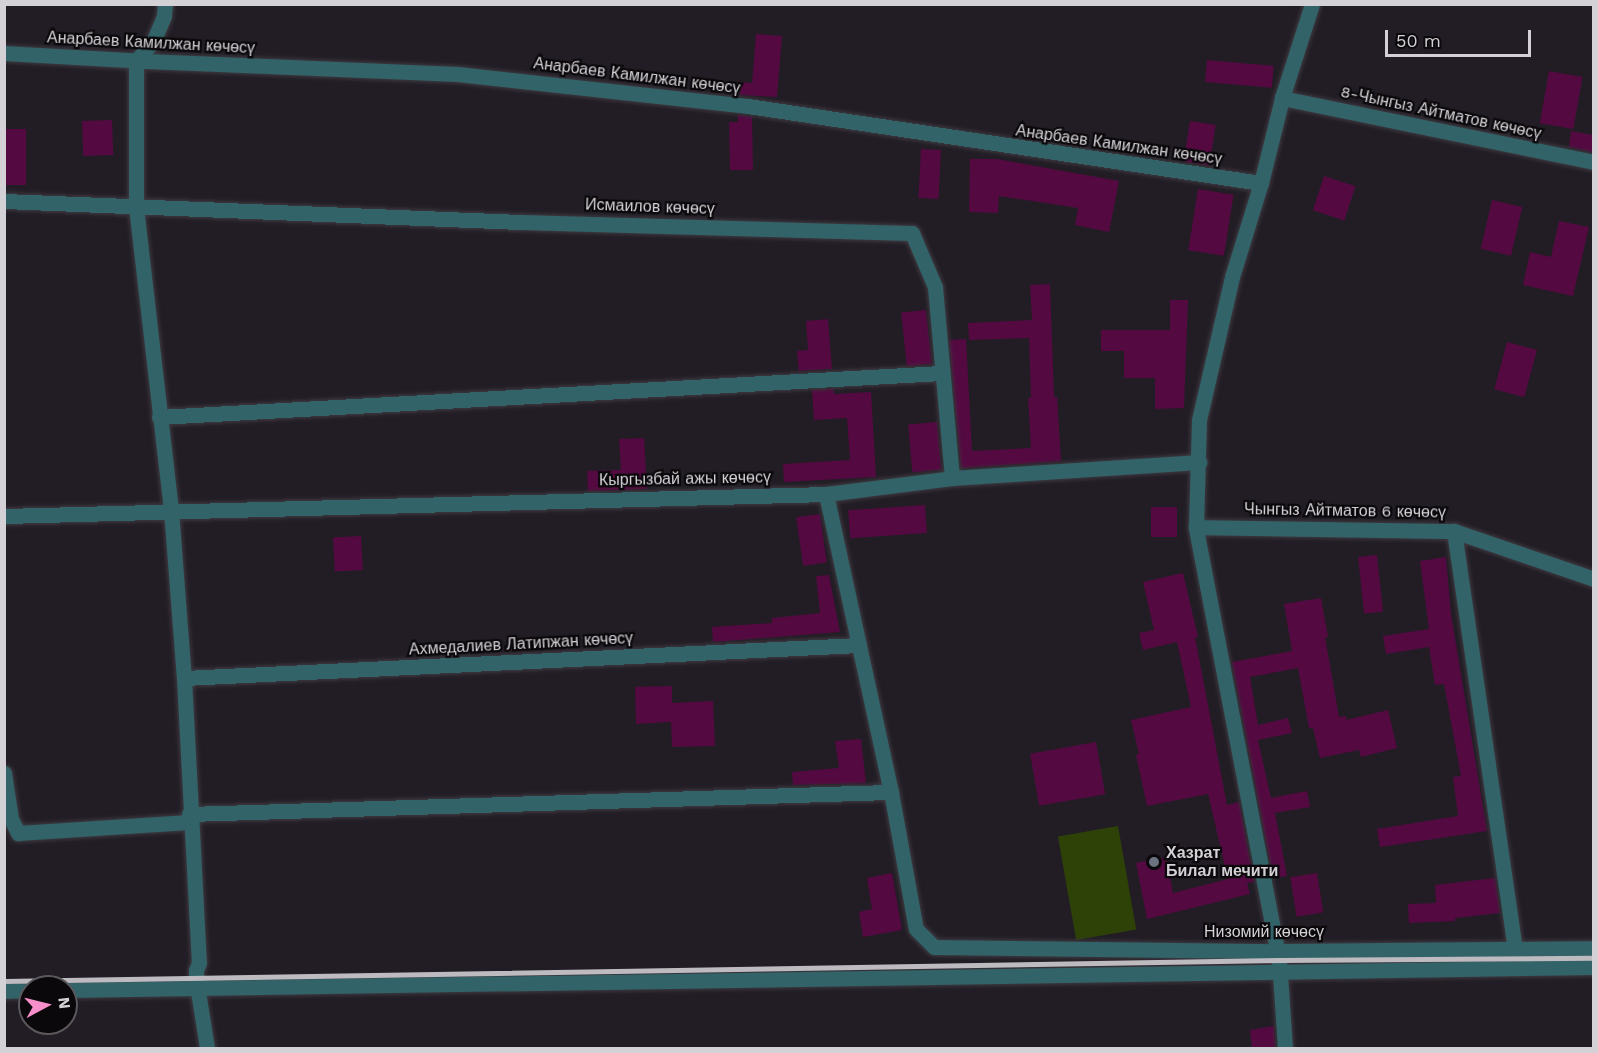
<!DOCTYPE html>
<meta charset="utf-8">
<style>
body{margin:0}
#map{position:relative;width:1598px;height:1053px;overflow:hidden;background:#221d25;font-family:"Work Sans",sans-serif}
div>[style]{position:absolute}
.green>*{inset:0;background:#2e4208;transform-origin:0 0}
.building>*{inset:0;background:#540a41;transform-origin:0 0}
.roads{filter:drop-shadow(0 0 2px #3e3a41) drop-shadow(0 0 2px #3e3a41)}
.street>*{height:15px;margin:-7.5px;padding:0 7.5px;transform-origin:7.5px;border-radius:7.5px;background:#316368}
.rail>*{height:4.5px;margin:-2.25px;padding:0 2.25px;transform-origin:2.25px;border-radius:2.25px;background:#bebbc0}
.dots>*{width:16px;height:16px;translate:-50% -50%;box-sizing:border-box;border:3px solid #0a080b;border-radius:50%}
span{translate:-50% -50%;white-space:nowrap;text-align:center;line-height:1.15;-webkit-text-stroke:4.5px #0a080b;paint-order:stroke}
.street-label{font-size:16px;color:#d4d1d6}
.poi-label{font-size:16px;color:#d4d1d6;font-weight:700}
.left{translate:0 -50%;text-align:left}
.frame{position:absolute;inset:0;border:6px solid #d4d1d6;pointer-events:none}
.north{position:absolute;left:18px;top:975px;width:60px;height:60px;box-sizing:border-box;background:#0a080b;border:2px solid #5b585c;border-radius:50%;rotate:83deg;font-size:16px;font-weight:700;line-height:24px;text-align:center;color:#d4d1d6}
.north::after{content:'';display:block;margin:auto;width:21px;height:27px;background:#f98fca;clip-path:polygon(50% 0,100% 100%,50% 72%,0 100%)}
.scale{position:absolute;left:1385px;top:30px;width:146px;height:27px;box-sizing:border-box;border:3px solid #d4d1d6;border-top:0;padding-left:8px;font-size:18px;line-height:21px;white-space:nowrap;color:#d4d1d6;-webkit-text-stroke:4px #0a080b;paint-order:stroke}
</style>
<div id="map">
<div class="green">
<i style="left:1118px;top:826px;width:105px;height:61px;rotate:80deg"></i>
</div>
<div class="building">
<i style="clip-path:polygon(756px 34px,782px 36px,777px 97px,740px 95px,741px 82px,752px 83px,752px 85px)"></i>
<i style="left:1207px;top:60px;width:67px;height:22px;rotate:5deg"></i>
<i style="left:1549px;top:71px;width:34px;height:53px;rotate:10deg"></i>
<i style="clip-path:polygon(738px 115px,752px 117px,753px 170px,730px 170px,729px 122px,738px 122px)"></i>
<i style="left:112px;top:120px;width:35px;height:30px;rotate:88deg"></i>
<i style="left:1190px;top:121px;width:26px;height:41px;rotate:9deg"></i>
<i style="left:6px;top:129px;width:20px;height:56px"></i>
<i style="clip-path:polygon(1571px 131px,1593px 135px,1593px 152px,1569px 147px)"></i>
<i style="left:921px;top:149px;width:20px;height:49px;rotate:3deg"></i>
<i style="clip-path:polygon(970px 159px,997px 159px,1119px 181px,1109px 232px,1075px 225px,1078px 208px,999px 196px,998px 213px,969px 212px)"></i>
<i style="left:1324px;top:176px;width:33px;height:36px;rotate:18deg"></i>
<i style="left:1198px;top:189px;width:36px;height:62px;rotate:9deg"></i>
<i style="left:1492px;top:200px;width:31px;height:50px;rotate:13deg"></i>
<i style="clip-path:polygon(1559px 221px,1589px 227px,1573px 296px,1523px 285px,1530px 252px,1551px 257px)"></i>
<i style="clip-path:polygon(1050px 284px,1054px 397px,1057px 397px,1061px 461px,961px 468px,949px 340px,966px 339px,972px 451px,1031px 448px,1028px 398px,1031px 398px,1029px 338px,969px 340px,968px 323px,1032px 320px,1030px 285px)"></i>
<i style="clip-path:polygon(1170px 300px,1188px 300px,1184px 408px,1155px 409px,1155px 378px,1124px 378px,1124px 351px,1101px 351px,1101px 330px,1170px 330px)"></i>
<i style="left:926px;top:310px;width:54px;height:25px;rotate:84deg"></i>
<i style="clip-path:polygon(828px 319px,832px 369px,799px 371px,797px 351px,808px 350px,806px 321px)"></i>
<i style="left:1507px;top:342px;width:31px;height:49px;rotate:15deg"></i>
<i style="clip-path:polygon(833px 389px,834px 394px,871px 392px,876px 477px,784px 482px,783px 464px,850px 460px,847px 418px,814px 420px,812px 390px)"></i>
<i style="left:937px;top:422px;width:48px;height:29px;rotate:85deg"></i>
<i style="clip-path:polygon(644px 438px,647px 489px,588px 491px,587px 471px,621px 470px,619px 439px)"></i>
<i style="left:925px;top:505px;width:28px;height:77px;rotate:86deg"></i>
<i style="left:1151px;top:507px;width:26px;height:30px"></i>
<i style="left:820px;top:514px;width:49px;height:24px;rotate:82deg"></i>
<i style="left:361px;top:536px;width:34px;height:28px;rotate:87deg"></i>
<i style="left:1377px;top:555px;width:57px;height:19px;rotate:84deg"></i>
<i style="clip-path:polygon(1446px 557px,1451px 614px,1487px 831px,1380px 847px,1377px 829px,1458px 816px,1453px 777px,1461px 776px,1444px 684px,1435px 685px,1429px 647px,1386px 654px,1383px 636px,1429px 629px,1420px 561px)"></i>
<i style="clip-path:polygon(1183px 573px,1198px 637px,1195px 637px,1227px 805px,1239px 802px,1254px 882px,1247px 883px,1250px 894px,1147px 919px,1136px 863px,1166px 857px,1173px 893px,1228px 879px,1208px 794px,1147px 806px,1136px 755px,1139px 754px,1131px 720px,1191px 707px,1177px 642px,1143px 650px,1139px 633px,1154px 630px,1143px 582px)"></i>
<i style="clip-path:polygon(829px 575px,840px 632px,713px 642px,712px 627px,772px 623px,772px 618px,820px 613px,816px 576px)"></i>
<i style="clip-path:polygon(1321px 598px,1328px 637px,1325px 637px,1339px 717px,1346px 716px,1346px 720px,1388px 710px,1397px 748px,1361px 757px,1359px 750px,1320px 758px,1313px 728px,1309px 728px,1298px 668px,1250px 677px,1258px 725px,1288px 718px,1292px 733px,1258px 740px,1271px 798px,1307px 791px,1310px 807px,1275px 813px,1287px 876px,1273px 878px,1232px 662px,1292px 651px,1284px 604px)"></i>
<i style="clip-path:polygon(672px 686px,672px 703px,713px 701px,715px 746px,672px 747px,671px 722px,636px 724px,635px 687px)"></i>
<i style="clip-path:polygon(861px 739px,866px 783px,793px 785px,792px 772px,839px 768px,835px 741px)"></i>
<i style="left:1096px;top:742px;width:53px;height:67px;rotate:80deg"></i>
<i style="clip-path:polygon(892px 873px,902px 930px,863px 937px,859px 912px,872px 909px,867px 878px)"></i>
<i style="left:1317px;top:873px;width:40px;height:27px;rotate:81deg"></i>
<i style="clip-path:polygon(1495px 878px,1500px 913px,1455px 918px,1455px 921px,1409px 923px,1408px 904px,1436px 903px,1435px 885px)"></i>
<i style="clip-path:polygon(1274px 1026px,1275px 1048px,1252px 1048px,1250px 1030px)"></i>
</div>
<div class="roads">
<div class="street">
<i style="left:165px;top:4px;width:12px;rotate:95deg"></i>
<i style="left:164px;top:16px;width:26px;rotate:113deg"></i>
<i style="left:154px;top:40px;width:28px;rotate:131deg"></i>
<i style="left:136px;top:61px;width:146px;rotate:90deg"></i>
<i style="left:136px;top:207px;width:305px;rotate:83.4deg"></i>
<i style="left:171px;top:510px;width:169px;rotate:85.6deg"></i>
<i style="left:184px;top:678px;width:285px;rotate:87deg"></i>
<i style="left:199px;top:963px;width:8px;rotate:113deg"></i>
<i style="left:196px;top:970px;width:9px;rotate:90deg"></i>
<i style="left:196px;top:979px;width:70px;rotate:80.9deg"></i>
<i style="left:4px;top:53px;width:142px;rotate:3.2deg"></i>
<i style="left:146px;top:61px;width:312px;rotate:2.4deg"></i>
<i style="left:458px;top:74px;width:292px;rotate:6.3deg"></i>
<i style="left:748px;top:106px;width:519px;rotate:8.54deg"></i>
<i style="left:1282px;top:98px;width:318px;rotate:11.6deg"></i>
<i style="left:4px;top:201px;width:516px;rotate:2.33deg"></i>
<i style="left:520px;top:222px;width:392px;rotate:1.6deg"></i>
<i style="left:912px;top:233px;width:59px;rotate:66.9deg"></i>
<i style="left:935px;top:287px;width:192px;rotate:84.9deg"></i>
<i style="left:159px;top:417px;width:784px;rotate:-3.22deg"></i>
<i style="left:826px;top:494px;width:305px;rotate:77.7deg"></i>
<i style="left:891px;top:792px;width:139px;rotate:79.7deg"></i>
<i style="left:916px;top:929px;width:25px;rotate:45deg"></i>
<i style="left:934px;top:947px;width:343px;rotate:0.7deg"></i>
<i style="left:1277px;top:951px;width:317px;rotate:-0.5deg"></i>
<i style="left:4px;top:516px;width:822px;rotate:-1.53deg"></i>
<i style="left:826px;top:494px;width:127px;rotate:-7.2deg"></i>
<i style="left:952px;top:478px;width:248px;rotate:-3.7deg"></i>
<i style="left:1196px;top:527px;width:258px;rotate:0.9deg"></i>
<i style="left:1454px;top:531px;width:148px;rotate:18.9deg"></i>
<i style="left:1454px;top:531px;width:421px;rotate:81.7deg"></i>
<i style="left:184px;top:678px;width:676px;rotate:-2.8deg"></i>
<i style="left:4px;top:773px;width:47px;rotate:81.3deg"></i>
<i style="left:11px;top:819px;width:16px;rotate:63deg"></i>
<i style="left:18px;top:833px;width:171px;rotate:-3.7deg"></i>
<i style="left:189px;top:814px;width:702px;rotate:-1.8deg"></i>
<i style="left:66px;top:990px;width:1528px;rotate:-0.86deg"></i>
<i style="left:4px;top:991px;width:26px;rotate:-2deg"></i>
<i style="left:1285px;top:1048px;width:88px;rotate:-93.9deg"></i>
<i style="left:1279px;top:960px;width:441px;rotate:-100.9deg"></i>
<i style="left:1196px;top:527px;width:107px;rotate:-88.4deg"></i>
<i style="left:1199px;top:420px;width:147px;rotate:-77deg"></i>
<i style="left:1232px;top:277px;width:98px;rotate:-72.9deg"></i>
<i style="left:1261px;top:183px;width:88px;rotate:-76.1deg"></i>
<i style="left:1282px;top:98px;width:99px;rotate:-72.3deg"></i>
</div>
</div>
<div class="rail">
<i style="left:4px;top:981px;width:1275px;rotate:-0.94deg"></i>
<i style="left:1279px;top:960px;width:315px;rotate:-0.4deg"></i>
</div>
<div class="dots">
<i style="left:1154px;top:862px;background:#6b7280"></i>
</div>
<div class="street-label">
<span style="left:151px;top:43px;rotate:3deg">Анарбаев Камилжан көчөсү</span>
<span style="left:637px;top:76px;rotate:7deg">Анарбаев Камилжан көчөсү</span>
<span style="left:1441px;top:113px;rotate:12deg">8-Чынгыз Айтматов көчөсү</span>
<span style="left:1119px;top:145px;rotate:8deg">Анарбаев Камилжан көчөсү</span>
<span style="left:650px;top:207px;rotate:2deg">Исмаилов көчөсү</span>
<span style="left:685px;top:479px;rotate:-1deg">Кыргызбай ажы көчөсү</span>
<span style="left:1345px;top:511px;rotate:1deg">Чынгыз Айтматов 6 көчөсү</span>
<span style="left:521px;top:644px;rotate:-3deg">Ахмедалиев Латипжан көчөсү</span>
<span style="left:1264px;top:932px">Низомий көчөсү</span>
</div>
<div class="poi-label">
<span class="left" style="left:1166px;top:862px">Хазрат<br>Билал мечити</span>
</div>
<div class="frame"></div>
<div class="north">N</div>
<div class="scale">50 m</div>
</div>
